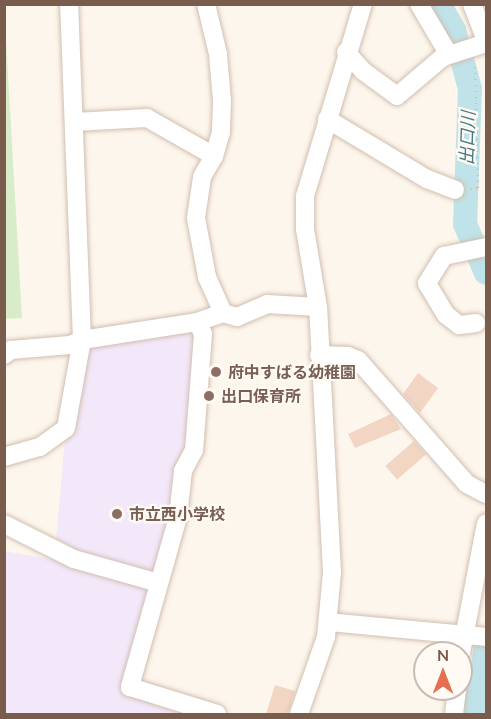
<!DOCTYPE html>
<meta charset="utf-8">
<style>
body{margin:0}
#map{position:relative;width:491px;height:719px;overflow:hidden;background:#fdf6ec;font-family:Mulish,"Noto Sans JP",sans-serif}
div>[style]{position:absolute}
.education>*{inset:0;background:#f3e8fa}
.green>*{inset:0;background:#d8ecc9}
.river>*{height:24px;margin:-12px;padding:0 12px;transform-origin:12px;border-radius:12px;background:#bfe3e8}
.building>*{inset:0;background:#f3d5c3;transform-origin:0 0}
.path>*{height:2px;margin-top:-1px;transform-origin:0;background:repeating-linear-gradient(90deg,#d9b8a5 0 1.5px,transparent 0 6px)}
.roads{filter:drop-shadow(0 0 2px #d1beb0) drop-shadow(0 0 2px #d1beb0)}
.minor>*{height:18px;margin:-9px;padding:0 9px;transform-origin:9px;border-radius:9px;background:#fff}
.dots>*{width:16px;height:16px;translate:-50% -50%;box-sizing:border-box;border:3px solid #fffaf3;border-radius:50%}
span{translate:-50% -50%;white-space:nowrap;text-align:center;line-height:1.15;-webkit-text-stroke:4.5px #fffaf3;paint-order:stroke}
.education-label{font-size:16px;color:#785e54;font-weight:700}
.left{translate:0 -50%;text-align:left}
.water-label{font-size:18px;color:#437c86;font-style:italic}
.frame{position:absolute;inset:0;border:6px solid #7a5c4d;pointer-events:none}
.north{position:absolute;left:413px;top:641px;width:60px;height:60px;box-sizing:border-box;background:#fffaf3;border:2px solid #cabbb1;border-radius:50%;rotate:0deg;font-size:16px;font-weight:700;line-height:24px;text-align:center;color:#7a5c4d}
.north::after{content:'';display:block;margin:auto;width:21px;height:27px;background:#e76f51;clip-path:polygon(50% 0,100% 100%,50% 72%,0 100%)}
</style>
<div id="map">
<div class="education">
<i style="clip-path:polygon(197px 322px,194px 450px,130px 687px,217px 714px,5px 714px,4px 551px,66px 562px,74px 559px,56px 540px,66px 428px,82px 340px)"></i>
</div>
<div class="green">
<i style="clip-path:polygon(4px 5px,22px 318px,5px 319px,4px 319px)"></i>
</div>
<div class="river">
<i style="left:439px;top:4px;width:30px;rotate:60deg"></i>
<i style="left:454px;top:30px;width:61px;rotate:74.8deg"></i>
<i style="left:470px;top:89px;width:135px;rotate:92.1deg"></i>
<i style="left:465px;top:224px;width:53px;rotate:66.8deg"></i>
<i style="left:474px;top:714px;width:68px;rotate:-79.8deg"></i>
</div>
<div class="building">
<i style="clip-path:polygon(418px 373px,438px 388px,420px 413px,403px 394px)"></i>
<i style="clip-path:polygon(391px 414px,401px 429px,355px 448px,348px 434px)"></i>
<i style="left:414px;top:441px;width:18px;height:38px;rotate:49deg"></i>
<i style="clip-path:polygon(275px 685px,295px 691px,288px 714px,266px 714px)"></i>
</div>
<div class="path">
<i style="left:470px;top:189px;width:8px;rotate:-7deg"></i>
<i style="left:478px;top:188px;width:124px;rotate:-91.4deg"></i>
</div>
<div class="roads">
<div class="minor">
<i style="left:206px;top:4px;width:51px;rotate:76.5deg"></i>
<i style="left:218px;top:54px;width:47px;rotate:85.1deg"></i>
<i style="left:222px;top:101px;width:31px;rotate:92deg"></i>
<i style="left:221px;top:132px;width:25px;rotate:106deg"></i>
<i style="left:214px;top:156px;width:24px;rotate:120deg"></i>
<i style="left:202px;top:177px;width:41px;rotate:98.3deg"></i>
<i style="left:196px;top:218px;width:60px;rotate:79.4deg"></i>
<i style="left:207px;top:277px;width:39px;rotate:66deg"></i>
<i style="left:419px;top:4px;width:59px;rotate:59.5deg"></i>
<i style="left:472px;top:4px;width:40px;rotate:69deg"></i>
<i style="left:346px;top:52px;width:25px;rotate:48deg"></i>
<i style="left:363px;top:71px;width:42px;rotate:36.3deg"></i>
<i style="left:397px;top:96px;width:60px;rotate:-40.3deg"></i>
<i style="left:443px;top:57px;width:45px;rotate:-18deg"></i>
<i style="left:327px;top:119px;width:117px;rotate:31deg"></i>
<i style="left:427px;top:179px;width:30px;rotate:21deg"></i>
<i style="left:75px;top:122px;width:72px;rotate:-3.2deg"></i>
<i style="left:147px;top:118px;width:77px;rotate:29.6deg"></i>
<i style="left:197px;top:322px;width:13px;rotate:63deg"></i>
<i style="left:203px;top:334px;width:116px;rotate:94.4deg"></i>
<i style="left:194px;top:450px;width:24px;rotate:118deg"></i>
<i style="left:183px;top:471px;width:46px;rotate:96.2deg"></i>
<i style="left:178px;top:517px;width:177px;rotate:105.8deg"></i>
<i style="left:130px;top:687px;width:91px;rotate:17.2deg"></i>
<i style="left:476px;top:323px;width:17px;rotate:173deg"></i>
<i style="left:459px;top:325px;width:16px;rotate:-142deg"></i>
<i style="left:446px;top:315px;width:37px;rotate:-121deg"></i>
<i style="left:427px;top:283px;width:32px;rotate:-58deg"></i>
<i style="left:444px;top:256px;width:43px;rotate:-12.1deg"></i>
<i style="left:4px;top:355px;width:9px;rotate:-36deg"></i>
<i style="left:11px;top:350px;width:59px;rotate:-4.8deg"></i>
<i style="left:70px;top:345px;width:13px;rotate:-23deg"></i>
<i style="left:82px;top:340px;width:336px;rotate:-92.2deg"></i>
<i style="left:319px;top:355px;width:29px;rotate:2deg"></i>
<i style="left:348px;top:356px;width:11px;rotate:22deg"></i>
<i style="left:358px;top:360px;width:165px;rotate:48.7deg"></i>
<i style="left:467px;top:484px;width:21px;rotate:28deg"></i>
<i style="left:4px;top:457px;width:37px;rotate:-16deg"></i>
<i style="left:40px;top:447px;width:32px;rotate:-36deg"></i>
<i style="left:66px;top:428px;width:89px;rotate:-79.7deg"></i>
<i style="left:82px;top:340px;width:116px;rotate:-8.9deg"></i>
<i style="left:197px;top:322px;width:28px;rotate:-19deg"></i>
<i style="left:223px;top:313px;width:15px;rotate:16deg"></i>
<i style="left:237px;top:317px;width:33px;rotate:-23deg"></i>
<i style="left:267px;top:304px;width:51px;rotate:3.4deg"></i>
<i style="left:4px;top:524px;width:78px;rotate:26.6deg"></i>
<i style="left:74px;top:559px;width:88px;rotate:15.8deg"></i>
<i style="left:328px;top:622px;width:159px;rotate:5.4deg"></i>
<i style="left:461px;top:653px;width:132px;rotate:-79.1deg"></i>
<i style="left:299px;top:714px;width:82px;rotate:-70.7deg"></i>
<i style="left:326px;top:637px;width:65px;rotate:-84.7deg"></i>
<i style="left:332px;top:572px;width:265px;rotate:-93deg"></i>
<i style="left:318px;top:307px;width:79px;rotate:-99.5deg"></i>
<i style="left:305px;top:229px;width:33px;rotate:-90deg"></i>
<i style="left:305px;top:196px;width:201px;rotate:-73.2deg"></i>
<i style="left:454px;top:714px;width:25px;rotate:-83deg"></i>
</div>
</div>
<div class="dots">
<i style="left:216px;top:372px;background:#8d6e63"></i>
<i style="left:209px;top:396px;background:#8d6e63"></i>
<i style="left:117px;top:514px;background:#8d6e63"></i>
</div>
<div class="education-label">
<span class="left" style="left:228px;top:372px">府中すばる幼稚園</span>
<span class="left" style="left:221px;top:396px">出口保育所</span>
<span class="left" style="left:129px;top:514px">市立西小学校</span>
</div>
<div class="water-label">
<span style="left:468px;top:138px;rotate:-88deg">出口川</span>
</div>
<div class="frame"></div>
<div class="north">N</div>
</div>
